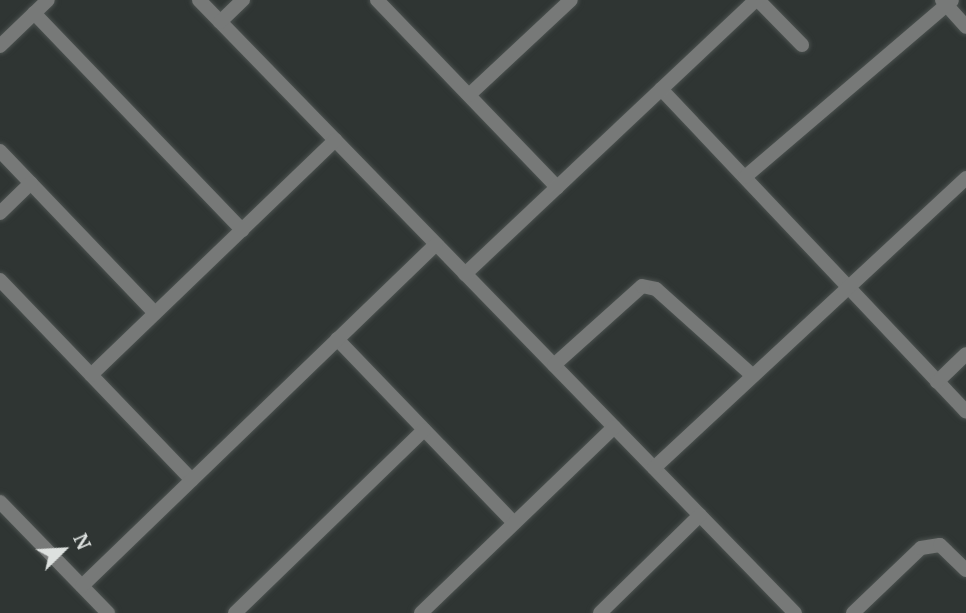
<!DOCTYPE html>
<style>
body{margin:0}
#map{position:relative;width:966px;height:613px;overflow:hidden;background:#2f3533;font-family:Merriweather,serif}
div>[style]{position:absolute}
.roads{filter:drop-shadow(0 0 2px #4b514f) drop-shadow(0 0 2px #4b514f)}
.minor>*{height:14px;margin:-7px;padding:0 7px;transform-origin:7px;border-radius:7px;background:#777978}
span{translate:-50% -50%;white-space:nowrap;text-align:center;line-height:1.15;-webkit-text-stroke:7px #2f3533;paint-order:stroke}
.north{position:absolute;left:28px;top:515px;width:70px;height:70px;-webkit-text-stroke:5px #2f3533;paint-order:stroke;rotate:66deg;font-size:19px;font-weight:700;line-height:28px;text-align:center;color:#dde1df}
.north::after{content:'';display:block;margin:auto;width:24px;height:32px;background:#dde1df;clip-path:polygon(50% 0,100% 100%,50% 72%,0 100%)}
</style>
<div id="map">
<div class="roads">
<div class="minor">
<i style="left:199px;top:0;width:855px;rotate:45.81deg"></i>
<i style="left:377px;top:0;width:260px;rotate:46.1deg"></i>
<i style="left:758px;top:0;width:63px;rotate:45.6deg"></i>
<i style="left:942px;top:0;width:36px;rotate:48deg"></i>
<i style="left:34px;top:13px;width:301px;rotate:46.2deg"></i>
<i style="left:220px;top:22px;width:32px;rotate:-44deg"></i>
<i style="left:0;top:46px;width:66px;rotate:-43.8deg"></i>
<i style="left:661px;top:89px;width:444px;rotate:46.6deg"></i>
<i style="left:469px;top:95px;width:139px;rotate:-43deg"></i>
<i style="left:0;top:151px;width:224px;rotate:46.3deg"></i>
<i style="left:745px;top:177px;width:272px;rotate:-40.5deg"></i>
<i style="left:0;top:213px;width:43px;rotate:-44.1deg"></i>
<i style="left:465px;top:274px;width:400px;rotate:-43.3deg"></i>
<i style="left:0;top:280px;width:277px;rotate:46.2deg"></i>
<i style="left:337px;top:339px;width:255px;rotate:46.1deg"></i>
<i style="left:554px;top:365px;width:118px;rotate:-41.9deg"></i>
<i style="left:642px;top:286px;width:14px;rotate:12deg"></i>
<i style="left:656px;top:289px;width:130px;rotate:41.9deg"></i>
<i style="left:91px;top:375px;width:339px;rotate:-43.9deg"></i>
<i style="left:937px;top:382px;width:40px;rotate:-44deg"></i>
<i style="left:654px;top:468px;width:426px;rotate:-42.9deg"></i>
<i style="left:0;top:502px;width:155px;rotate:45.8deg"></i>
<i style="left:82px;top:586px;width:492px;rotate:-44deg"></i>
<i style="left:235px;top:613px;width:263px;rotate:-44.1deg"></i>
<i style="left:421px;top:613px;width:268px;rotate:-43.9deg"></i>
<i style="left:600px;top:613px;width:140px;rotate:-44.4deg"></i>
<i style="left:853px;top:613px;width:94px;rotate:-43.7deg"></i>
<i style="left:921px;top:548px;width:19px;rotate:-9deg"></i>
<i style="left:940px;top:545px;width:36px;rotate:44deg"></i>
</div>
</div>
<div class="north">N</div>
</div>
